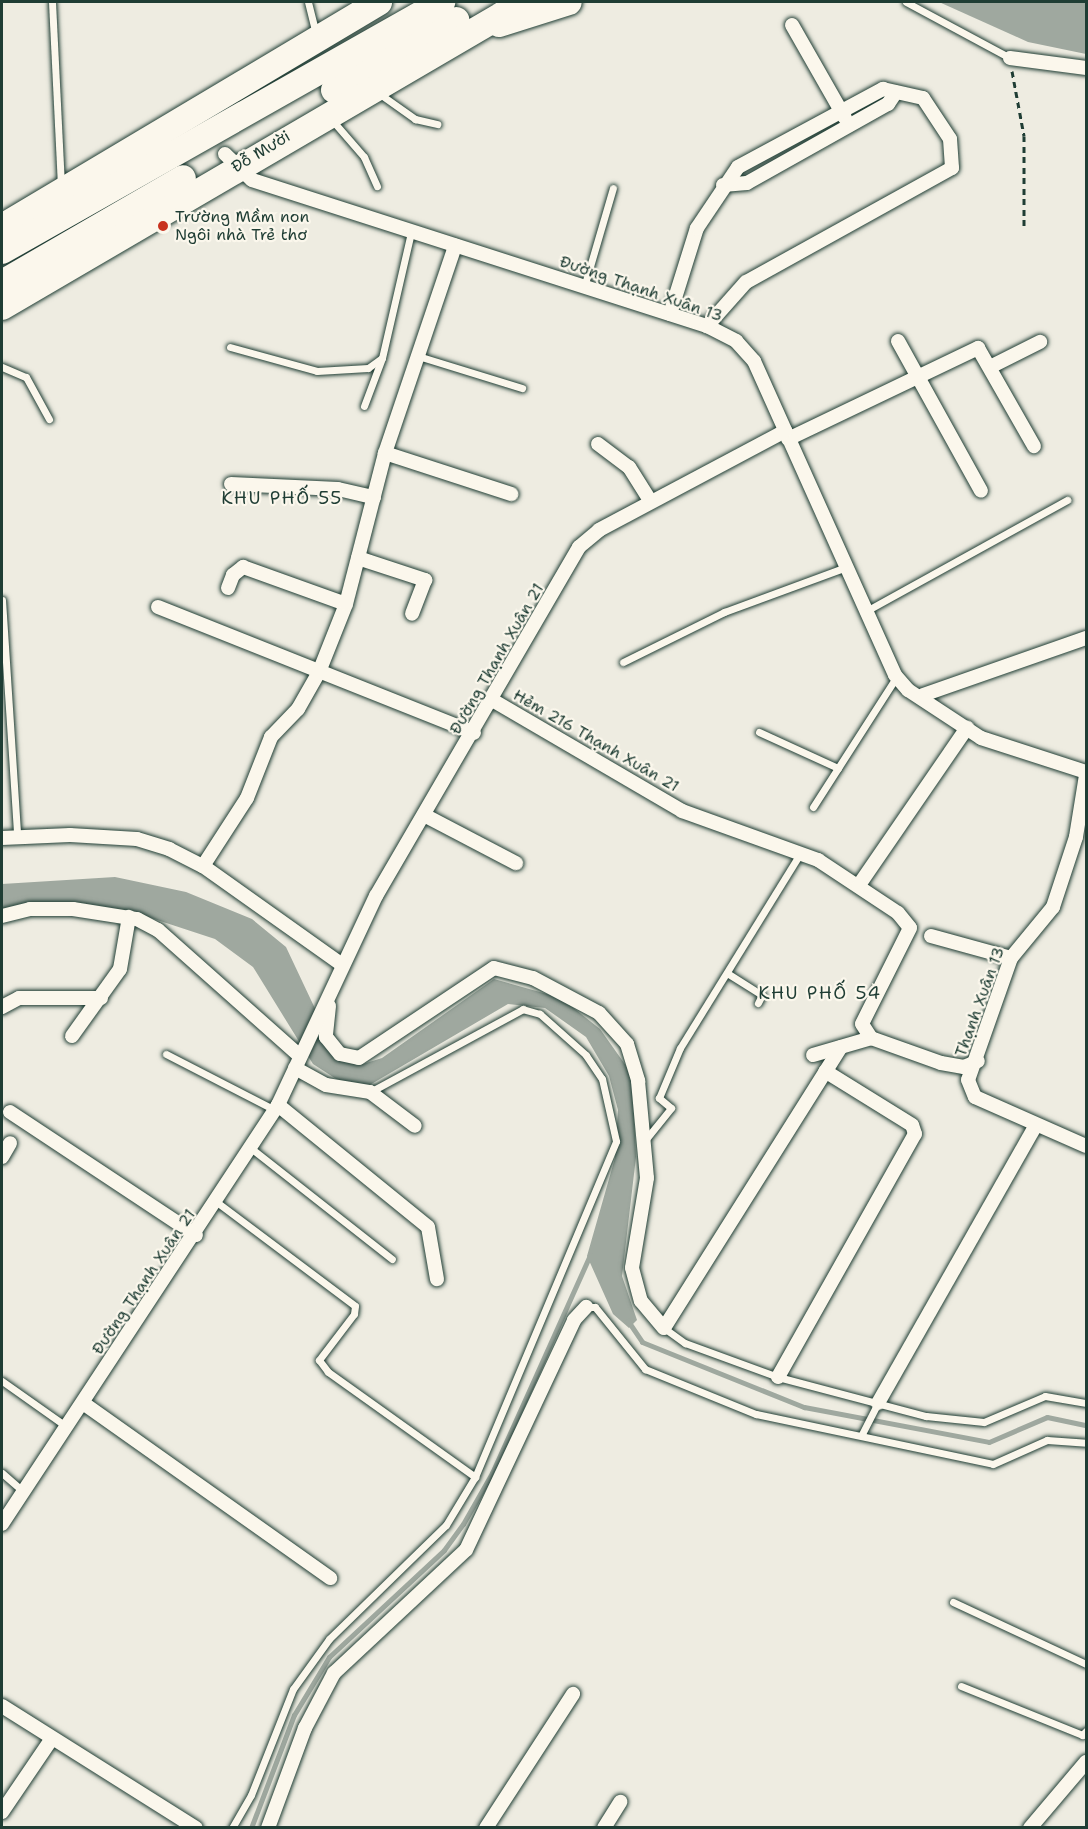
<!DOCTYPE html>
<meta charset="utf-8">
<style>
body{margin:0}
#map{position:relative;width:1088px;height:1829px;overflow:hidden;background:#eeece1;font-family:"Shantell Sans",sans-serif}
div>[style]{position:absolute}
.water>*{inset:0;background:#9fa89f}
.stream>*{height:5px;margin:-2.5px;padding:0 2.5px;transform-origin:2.5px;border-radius:2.5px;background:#9fa89f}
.path>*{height:3px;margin-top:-1.5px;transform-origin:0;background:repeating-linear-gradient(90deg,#1f3d34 0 6px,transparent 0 10.5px)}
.roads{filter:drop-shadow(0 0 2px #1f3d34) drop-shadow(0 0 2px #1f3d34)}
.lane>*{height:7px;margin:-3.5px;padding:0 3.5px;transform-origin:3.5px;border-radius:3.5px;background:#fbf7ec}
.street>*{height:14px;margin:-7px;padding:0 7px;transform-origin:7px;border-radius:7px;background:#fbf7ec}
.highway>*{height:26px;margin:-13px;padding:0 13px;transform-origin:13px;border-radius:13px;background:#fbf7ec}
.dots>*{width:16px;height:16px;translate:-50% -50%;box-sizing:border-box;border:3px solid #fbf7ec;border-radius:50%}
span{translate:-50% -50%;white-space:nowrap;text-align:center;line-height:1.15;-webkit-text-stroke:4.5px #fbf7ec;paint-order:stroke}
.street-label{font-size:16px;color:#1f3d34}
.poi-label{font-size:16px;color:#1f3d34}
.left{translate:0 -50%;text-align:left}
.neighbourhood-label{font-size:18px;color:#1f3d34;letter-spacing:1.5px}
.frame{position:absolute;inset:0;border:3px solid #1f3d34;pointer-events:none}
</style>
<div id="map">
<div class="water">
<i style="clip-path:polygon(939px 2px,1086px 2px,1086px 54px,1028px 42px)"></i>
<i style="clip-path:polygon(115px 877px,186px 892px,252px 919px,286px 947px,336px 1053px,348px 1061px,363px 1064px,382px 1058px,494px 979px,561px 998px,600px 1029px,629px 1070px,633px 1092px,636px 1157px,622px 1276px,637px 1320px,629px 1328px,613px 1314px,587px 1256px,615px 1158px,618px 1110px,609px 1076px,586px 1037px,545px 1008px,508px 1004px,368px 1086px,344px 1084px,313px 1064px,253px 967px,215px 939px,148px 917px,80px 907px,2px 915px,2px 884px)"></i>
</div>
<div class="stream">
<i style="left:628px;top:1321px;width:25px;rotate:56deg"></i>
<i style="left:642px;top:1342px;width:175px;rotate:21.9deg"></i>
<i style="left:804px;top:1407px;width:188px;rotate:10.7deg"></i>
<i style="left:989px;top:1442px;width:63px;rotate:-23.3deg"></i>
<i style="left:1047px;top:1417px;width:40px;rotate:12deg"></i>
<i style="left:251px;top:1828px;width:121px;rotate:-69.2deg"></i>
<i style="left:294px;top:1715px;width:68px;rotate:-58.9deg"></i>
<i style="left:329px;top:1657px;width:157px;rotate:-42.9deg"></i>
<i style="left:444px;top:1550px;width:32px;rotate:-54deg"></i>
<i style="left:463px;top:1524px;width:59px;rotate:-60.4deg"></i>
<i style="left:492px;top:1473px;width:239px;rotate:-65.8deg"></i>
</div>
<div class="path">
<i style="left:1012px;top:71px;width:66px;rotate:79.5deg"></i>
<i style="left:1024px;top:136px;width:90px;rotate:90deg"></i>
</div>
<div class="roads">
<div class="lane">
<i style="left:52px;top:2px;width:183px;rotate:87.2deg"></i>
<i style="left:308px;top:2px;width:32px;rotate:76deg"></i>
<i style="left:906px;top:2px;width:118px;rotate:28.3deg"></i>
<i style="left:377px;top:92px;width:47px;rotate:35.4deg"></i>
<i style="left:415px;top:119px;width:23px;rotate:13deg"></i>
<i style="left:332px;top:120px;width:49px;rotate:49.1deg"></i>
<i style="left:364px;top:157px;width:32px;rotate:66deg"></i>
<i style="left:584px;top:287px;width:103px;rotate:-73.7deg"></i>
<i style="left:230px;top:347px;width:90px;rotate:15.4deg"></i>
<i style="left:317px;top:371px;width:51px;rotate:-3.4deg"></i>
<i style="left:368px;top:368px;width:17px;rotate:-36deg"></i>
<i style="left:418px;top:356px;width:109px;rotate:17.1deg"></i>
<i style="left:2px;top:367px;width:26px;rotate:23deg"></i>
<i style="left:26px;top:377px;width:48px;rotate:61.3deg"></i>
<i style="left:364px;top:406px;width:51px;rotate:-69.4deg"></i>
<i style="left:382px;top:358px;width:129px;rotate:-77deg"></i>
<i style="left:2px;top:600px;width:235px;rotate:86.3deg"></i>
<i style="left:866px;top:611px;width:230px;rotate:-28.9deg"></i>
<i style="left:623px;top:662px;width:113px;rotate:-26.3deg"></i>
<i style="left:724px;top:612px;width:130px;rotate:-20.2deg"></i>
<i style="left:759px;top:732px;width:87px;rotate:24.5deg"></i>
<i style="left:813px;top:807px;width:156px;rotate:-57.3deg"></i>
<i style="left:727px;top:973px;width:41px;rotate:32.2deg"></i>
<i style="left:762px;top:995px;width:9px;rotate:117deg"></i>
<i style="left:166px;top:1054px;width:123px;rotate:27.2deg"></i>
<i style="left:646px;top:1139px;width:40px;rotate:-51deg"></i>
<i style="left:671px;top:1108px;width:16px;rotate:-140deg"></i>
<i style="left:659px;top:1098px;width:54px;rotate:-67.2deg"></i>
<i style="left:680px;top:1048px;width:228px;rotate:-58.3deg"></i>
<i style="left:252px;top:1149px;width:178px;rotate:38.2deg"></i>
<i style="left:218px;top:1203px;width:171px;rotate:36.9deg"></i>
<i style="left:355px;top:1306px;width:8px;rotate:97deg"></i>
<i style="left:354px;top:1314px;width:58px;rotate:127.3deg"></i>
<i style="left:319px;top:1360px;width:15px;rotate:53deg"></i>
<i style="left:328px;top:1372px;width:181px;rotate:35.5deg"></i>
<i style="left:586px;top:1307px;width:9px"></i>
<i style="left:595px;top:1307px;width:80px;rotate:51.1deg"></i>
<i style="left:645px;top:1369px;width:120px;rotate:22.1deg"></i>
<i style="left:756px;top:1414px;width:242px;rotate:11.9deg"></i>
<i style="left:993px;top:1464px;width:59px;rotate:-24deg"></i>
<i style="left:1047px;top:1440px;width:39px;rotate:4deg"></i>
<i style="left:664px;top:1328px;width:26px;rotate:36deg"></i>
<i style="left:685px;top:1343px;width:99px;rotate:20.1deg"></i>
<i style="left:778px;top:1377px;width:153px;rotate:14.8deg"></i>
<i style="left:926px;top:1416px;width:58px;rotate:5.9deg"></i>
<i style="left:984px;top:1422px;width:66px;rotate:-23.1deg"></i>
<i style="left:1045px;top:1396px;width:42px;rotate:9.7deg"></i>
<i style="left:2px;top:1381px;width:80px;rotate:35.3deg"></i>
<i style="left:862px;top:1434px;width:35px;rotate:-63deg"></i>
<i style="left:2px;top:1473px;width:28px;rotate:41deg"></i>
<i style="left:953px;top:1602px;width:147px;rotate:25deg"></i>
<i style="left:961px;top:1686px;width:131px;rotate:22deg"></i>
<i style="left:1082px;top:1735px;width:6px;rotate:-45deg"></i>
<i style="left:232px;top:1828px;width:38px;rotate:-60deg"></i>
<i style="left:251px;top:1795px;width:114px;rotate:-68.4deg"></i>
<i style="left:293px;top:1689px;width:62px;rotate:-54.2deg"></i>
<i style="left:329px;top:1639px;width:163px;rotate:-44.3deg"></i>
<i style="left:446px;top:1525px;width:56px;rotate:-58.9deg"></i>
<i style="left:475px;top:1477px;width:364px;rotate:-67.2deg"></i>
<i style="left:616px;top:1141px;width:64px;rotate:-102.7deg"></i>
<i style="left:602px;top:1079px;width:29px;rotate:-124deg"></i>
<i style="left:586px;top:1055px;width:62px;rotate:-138.3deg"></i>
<i style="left:540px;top:1014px;width:18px;rotate:-164deg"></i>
<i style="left:523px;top:1009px;width:174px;rotate:151.5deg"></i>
</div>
<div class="street">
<i style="left:792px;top:25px;width:107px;rotate:60.3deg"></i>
<i style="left:1010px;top:58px;width:77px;rotate:7.5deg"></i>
<i style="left:225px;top:154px;width:37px;rotate:44deg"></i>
<i style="left:252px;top:180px;width:478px;rotate:17.8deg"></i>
<i style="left:707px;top:326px;width:33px;rotate:27deg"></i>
<i style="left:736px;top:341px;width:27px;rotate:48deg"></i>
<i style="left:754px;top:361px;width:344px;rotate:65.8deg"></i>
<i style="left:895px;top:675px;width:20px;rotate:49deg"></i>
<i style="left:908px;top:690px;width:87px;rotate:33.3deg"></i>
<i style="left:981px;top:738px;width:110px;rotate:17.9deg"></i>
<i style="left:723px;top:185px;width:24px;rotate:-5deg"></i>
<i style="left:747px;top:183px;width:162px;rotate:-29.3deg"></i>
<i style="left:888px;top:104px;width:14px;rotate:-56deg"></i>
<i style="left:670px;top:314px;width:90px;rotate:-72.6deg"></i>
<i style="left:697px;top:228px;width:73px;rotate:-56.1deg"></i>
<i style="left:738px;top:167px;width:165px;rotate:-28.3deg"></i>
<i style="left:883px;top:89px;width:41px;rotate:12.7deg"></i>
<i style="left:923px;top:98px;width:49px;rotate:56.6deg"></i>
<i style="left:950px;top:139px;width:29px;rotate:86deg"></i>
<i style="left:952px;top:168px;width:235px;rotate:151deg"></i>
<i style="left:746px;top:282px;width:59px;rotate:131.6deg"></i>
<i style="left:898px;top:341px;width:171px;rotate:61deg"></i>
<i style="left:992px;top:366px;width:54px;rotate:-26.6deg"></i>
<i style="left:788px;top:439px;width:211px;rotate:-25.6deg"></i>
<i style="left:978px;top:348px;width:113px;rotate:60.3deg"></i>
<i style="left:598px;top:444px;width:39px;rotate:37deg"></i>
<i style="left:629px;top:467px;width:41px;rotate:57.8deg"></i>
<i style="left:385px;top:453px;width:219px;rotate:-71.3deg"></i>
<i style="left:231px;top:484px;width:107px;rotate:2.7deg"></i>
<i style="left:338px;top:489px;width:37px;rotate:13deg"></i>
<i style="left:358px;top:558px;width:71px;rotate:18.2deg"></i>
<i style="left:425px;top:580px;width:36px;rotate:111deg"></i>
<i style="left:228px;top:588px;width:14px;rotate:-69deg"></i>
<i style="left:233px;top:575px;width:13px;rotate:-39deg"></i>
<i style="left:243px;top:567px;width:109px;rotate:19.8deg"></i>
<i style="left:158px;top:607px;width:340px;rotate:21.7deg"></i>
<i style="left:923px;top:695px;width:173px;rotate:-19.3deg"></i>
<i style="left:494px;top:701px;width:218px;rotate:30.3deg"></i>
<i style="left:682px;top:811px;width:145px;rotate:19.8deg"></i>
<i style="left:818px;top:860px;width:96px;rotate:33.5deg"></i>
<i style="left:898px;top:913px;width:19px;rotate:51deg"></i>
<i style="left:910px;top:928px;width:107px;rotate:116.6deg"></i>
<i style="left:862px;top:1024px;width:17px;rotate:57deg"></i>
<i style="left:1086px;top:775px;width:63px;rotate:99.2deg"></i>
<i style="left:1076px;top:837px;width:74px;rotate:108.2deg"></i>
<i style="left:1053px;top:907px;width:66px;rotate:129.5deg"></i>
<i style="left:1011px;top:958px;width:129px;rotate:109.4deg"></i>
<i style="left:968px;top:1080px;width:18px;rotate:68deg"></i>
<i style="left:975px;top:1097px;width:121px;rotate:23.8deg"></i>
<i style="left:424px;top:815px;width:104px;rotate:27.6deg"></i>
<i style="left:2px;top:838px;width:68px;rotate:-2.5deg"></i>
<i style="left:70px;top:835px;width:67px;rotate:3.4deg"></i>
<i style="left:137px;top:839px;width:34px;rotate:17deg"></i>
<i style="left:169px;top:849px;width:38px;rotate:27deg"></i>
<i style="left:203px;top:866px;width:169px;rotate:35.4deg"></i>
<i style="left:203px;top:866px;width:81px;rotate:-57.1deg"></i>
<i style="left:247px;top:798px;width:66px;rotate:-68.5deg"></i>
<i style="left:271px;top:737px;width:39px;rotate:-46deg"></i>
<i style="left:298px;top:709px;width:43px;rotate:-60.4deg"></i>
<i style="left:319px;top:672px;width:73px;rotate:-68.3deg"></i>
<i style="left:346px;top:604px;width:156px;rotate:-75.5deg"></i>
<i style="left:385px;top:453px;width:133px;rotate:18deg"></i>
<i style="left:859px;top:885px;width:191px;rotate:-55.5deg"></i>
<i style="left:2px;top:916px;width:29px;rotate:-14deg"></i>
<i style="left:30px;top:909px;width:43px"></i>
<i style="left:73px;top:909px;width:65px;rotate:8.9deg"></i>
<i style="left:137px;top:919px;width:24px;rotate:28deg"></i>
<i style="left:158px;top:930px;width:190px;rotate:41.6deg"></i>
<i style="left:931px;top:936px;width:83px;rotate:15.4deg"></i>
<i style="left:329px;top:1006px;width:31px;rotate:96deg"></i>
<i style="left:326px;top:1037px;width:22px;rotate:51deg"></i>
<i style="left:340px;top:1054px;width:19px;rotate:12deg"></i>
<i style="left:359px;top:1058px;width:162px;rotate:-33.7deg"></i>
<i style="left:494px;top:968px;width:40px;rotate:14.4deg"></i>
<i style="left:533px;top:978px;width:75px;rotate:27.9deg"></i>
<i style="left:599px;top:1013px;width:42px;rotate:47.9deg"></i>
<i style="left:627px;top:1044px;width:39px;rotate:73deg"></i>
<i style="left:638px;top:1081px;width:97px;rotate:84.7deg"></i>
<i style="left:647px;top:1178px;width:91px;rotate:99.5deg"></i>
<i style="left:632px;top:1268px;width:34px;rotate:75deg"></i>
<i style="left:641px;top:1301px;width:35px;rotate:50deg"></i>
<i style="left:664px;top:1328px;width:332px;rotate:-57.8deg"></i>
<i style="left:2px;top:1007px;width:19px;rotate:-28deg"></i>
<i style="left:19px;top:998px;width:82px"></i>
<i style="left:72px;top:1036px;width:82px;rotate:-54.4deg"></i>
<i style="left:120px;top:969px;width:53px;rotate:-80.2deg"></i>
<i style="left:813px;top:1055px;width:60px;rotate:-16.3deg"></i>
<i style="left:871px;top:1038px;width:74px;rotate:19.7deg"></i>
<i style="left:941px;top:1063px;width:23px;rotate:10deg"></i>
<i style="left:964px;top:1067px;width:15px;rotate:-23deg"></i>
<i style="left:295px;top:1068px;width:35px;rotate:29deg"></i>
<i style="left:326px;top:1085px;width:45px;rotate:9deg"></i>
<i style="left:370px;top:1092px;width:56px;rotate:37.1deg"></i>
<i style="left:278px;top:1105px;width:193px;rotate:39.1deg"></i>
<i style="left:428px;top:1227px;width:53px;rotate:80.2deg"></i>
<i style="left:10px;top:1112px;width:223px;rotate:33.5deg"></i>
<i style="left:2px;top:1157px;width:16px;rotate:-60deg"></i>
<i style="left:778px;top:1377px;width:279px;rotate:-60.6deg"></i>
<i style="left:915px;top:1134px;width:9px;rotate:-108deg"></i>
<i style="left:912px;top:1125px;width:102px;rotate:-148.2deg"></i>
<i style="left:83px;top:1403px;width:303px;rotate:35.3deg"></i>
<i style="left:878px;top:1403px;width:320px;rotate:-60.4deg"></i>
<i style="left:2px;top:1524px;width:502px;rotate:-56.63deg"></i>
<i style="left:278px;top:1105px;width:231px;rotate:-64.9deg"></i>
<i style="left:376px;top:896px;width:404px;rotate:-59.8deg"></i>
<i style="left:579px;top:547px;width:26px;rotate:-40deg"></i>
<i style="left:599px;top:530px;width:211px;rotate:-28deg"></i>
<i style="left:2px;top:1706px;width:229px;rotate:32.2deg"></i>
<i style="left:2px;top:1812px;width:87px;rotate:-55.8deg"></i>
<i style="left:268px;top:1828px;width:107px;rotate:-69.7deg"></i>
<i style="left:305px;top:1728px;width:62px;rotate:-62.2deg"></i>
<i style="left:334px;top:1673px;width:180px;rotate:-43deg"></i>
<i style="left:466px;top:1550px;width:254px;rotate:-64.8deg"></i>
<i style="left:574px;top:1320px;width:18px;rotate:-47deg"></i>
<i style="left:486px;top:1828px;width:160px;rotate:-57deg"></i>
<i style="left:604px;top:1828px;width:31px;rotate:-58deg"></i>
<i style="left:1030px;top:1828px;width:87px;rotate:-49.7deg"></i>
</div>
<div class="highway">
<i style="left:499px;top:24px;width:73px;rotate:-17.4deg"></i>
<i style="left:334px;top:90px;width:141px;rotate:-29.8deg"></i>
<i style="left:2px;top:227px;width:439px;rotate:-30.8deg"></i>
<i style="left:2px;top:251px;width:506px;rotate:-29.51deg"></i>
<i style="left:2px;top:283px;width:209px;rotate:-30.1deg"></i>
<i style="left:2px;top:307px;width:605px;rotate:-30.3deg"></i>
</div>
</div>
<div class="dots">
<i style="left:163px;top:226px;background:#c8321e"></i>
</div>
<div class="street-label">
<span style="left:261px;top:152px;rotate:-31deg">Đỗ Mười</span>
<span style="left:641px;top:289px;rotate:19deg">Đường Thạnh Xuân 13</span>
<span style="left:497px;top:659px;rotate:-60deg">Đường Thạnh Xuân 21</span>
<span style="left:596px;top:741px;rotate:30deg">Hẻm 216 Thạnh Xuân 21</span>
<span style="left:980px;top:1002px;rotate:-70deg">Thạnh Xuân 13</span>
<span style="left:144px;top:1282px;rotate:-56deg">Đường Thạnh Xuân 21</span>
</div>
<div class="poi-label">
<span class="left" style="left:175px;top:226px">Trường Mầm non<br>Ngôi nhà Trẻ thơ</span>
</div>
<div class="neighbourhood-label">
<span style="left:282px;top:498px">KHU PHỐ 55</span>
<span style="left:820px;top:993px">KHU PHỐ 54</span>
</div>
<div class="frame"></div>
</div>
